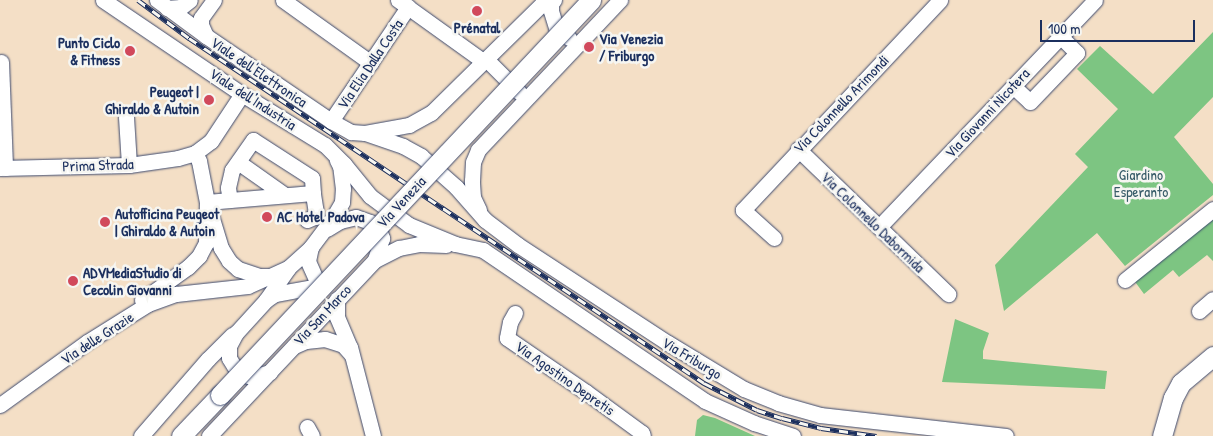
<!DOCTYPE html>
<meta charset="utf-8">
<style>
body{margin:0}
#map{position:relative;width:1213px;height:436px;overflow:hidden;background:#f4dfc6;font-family:"Patrick Hand",sans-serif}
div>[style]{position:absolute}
.green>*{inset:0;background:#7dc582}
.roads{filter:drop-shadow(0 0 1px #3c496e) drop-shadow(0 0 1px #3c496e)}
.minor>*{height:15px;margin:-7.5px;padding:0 7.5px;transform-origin:7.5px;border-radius:7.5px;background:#fff}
.major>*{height:19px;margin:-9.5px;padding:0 9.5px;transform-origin:9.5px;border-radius:9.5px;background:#fff}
.rail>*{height:5px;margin-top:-2.5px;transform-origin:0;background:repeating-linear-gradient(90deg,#f6f6f2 0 9px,#1b2f5e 0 18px);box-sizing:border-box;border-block:1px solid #1b2f5e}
.bridges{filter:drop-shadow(0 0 1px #3c496e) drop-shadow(0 0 1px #3c496e)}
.major-bridge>*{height:19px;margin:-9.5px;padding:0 9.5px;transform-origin:9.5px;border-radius:9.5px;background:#fff}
.dots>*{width:14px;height:14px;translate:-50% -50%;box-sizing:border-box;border:2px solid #f6f6f2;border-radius:50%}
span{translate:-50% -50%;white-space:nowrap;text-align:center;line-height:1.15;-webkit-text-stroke:5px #f6f6f2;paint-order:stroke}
.poi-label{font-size:15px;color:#1b2f5e;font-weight:700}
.left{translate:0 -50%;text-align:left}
.right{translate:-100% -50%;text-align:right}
.street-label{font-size:15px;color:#1b2f5e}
.park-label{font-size:15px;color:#385c69}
.scale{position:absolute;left:1040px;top:20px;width:155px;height:22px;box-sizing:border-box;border:2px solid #1b2f5e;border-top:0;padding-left:6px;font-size:15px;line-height:18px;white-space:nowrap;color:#1b2f5e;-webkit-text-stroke:4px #f6f6f2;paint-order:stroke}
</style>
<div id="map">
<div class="green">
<i style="clip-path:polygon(1213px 32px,1213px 97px,1174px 137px,1213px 184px,1213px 195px,1125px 266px,1097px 233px,1004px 311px,995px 265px,1088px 167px,1075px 154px,1118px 109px,1077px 69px,1100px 46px,1153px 94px)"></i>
<i style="clip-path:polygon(1213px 215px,1213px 261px,1207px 255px,1179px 277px,1173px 270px,1144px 294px,1133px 279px)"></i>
<i style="clip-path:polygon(955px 319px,989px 333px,983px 351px,983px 359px,1107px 371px,1105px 389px,942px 382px)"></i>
<i style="clip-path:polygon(703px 415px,715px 418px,755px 436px,695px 436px,697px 420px)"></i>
</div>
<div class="roads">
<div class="minor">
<i style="left:103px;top:0;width:168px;rotate:34.1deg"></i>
<i style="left:242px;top:94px;width:97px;rotate:31.6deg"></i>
<i style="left:325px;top:145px;width:27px;rotate:45deg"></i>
<i style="left:344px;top:164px;width:41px;rotate:50.9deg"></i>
<i style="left:370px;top:196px;width:49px;rotate:36.6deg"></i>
<i style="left:409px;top:225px;width:50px;rotate:22.4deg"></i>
<i style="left:455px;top:244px;width:29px;rotate:12deg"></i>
<i style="left:483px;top:250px;width:268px;rotate:34.2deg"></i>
<i style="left:705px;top:401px;width:54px;rotate:24.2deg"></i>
<i style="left:754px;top:423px;width:41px;rotate:18.4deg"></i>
<i style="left:157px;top:0;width:61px;rotate:36.3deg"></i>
<i style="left:206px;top:36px;width:151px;rotate:34.2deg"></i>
<i style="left:331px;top:121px;width:23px;rotate:29deg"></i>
<i style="left:351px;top:132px;width:14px;rotate:4deg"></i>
<i style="left:365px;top:133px;width:45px;rotate:-10.3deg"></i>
<i style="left:409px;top:125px;width:25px;rotate:-29deg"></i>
<i style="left:431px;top:113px;width:161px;rotate:-44.5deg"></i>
<i style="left:283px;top:0;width:108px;rotate:35.6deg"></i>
<i style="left:398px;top:0;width:105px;rotate:35.7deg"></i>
<i style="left:554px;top:0;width:4px;rotate:135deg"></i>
<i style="left:551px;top:3px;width:8px;rotate:90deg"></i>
<i style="left:551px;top:11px;width:17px;rotate:73deg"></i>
<i style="left:556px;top:27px;width:17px;rotate:40deg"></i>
<i style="left:167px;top:8px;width:14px;rotate:-4deg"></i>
<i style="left:181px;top:7px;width:11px;rotate:-38deg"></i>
<i style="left:206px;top:36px;width:12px;rotate:-114deg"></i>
<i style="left:201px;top:25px;width:7px;rotate:-90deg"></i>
<i style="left:201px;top:18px;width:22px;rotate:-54deg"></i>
<i style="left:486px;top:59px;width:47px;rotate:45deg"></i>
<i style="left:1px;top:62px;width:106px;rotate:87.8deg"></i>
<i style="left:1013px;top:86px;width:23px;rotate:43deg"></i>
<i style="left:1030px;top:102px;width:68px;rotate:-46.2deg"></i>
<i style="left:1077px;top:53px;width:24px;rotate:-135deg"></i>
<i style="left:126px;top:117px;width:48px;rotate:86.4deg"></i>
<i style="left:331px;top:121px;width:138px;rotate:-56deg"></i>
<i style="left:365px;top:133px;width:40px;rotate:18.9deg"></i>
<i style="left:403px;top:146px;width:21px;rotate:29deg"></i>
<i style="left:421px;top:156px;width:47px;rotate:41.5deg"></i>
<i style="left:456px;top:187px;width:44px;rotate:48.7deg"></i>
<i style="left:485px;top:220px;width:41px;rotate:37.1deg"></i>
<i style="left:518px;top:245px;width:179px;rotate:33.2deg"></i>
<i style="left:668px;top:343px;width:89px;rotate:31.2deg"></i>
<i style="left:744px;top:389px;width:37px;rotate:22deg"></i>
<i style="left:778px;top:403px;width:44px;rotate:15.9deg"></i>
<i style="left:820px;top:415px;width:187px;rotate:6.4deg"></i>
<i style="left:798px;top:149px;width:209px;rotate:44deg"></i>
<i style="left:195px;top:153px;width:9px;rotate:63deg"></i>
<i style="left:199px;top:161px;width:42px;rotate:79deg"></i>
<i style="left:207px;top:202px;width:48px;rotate:73.1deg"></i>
<i style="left:221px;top:248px;width:15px;rotate:58deg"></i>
<i style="left:229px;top:261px;width:12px;rotate:42deg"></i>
<i style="left:238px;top:269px;width:22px;rotate:18deg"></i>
<i style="left:259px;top:276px;width:12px"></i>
<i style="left:238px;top:162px;width:57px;rotate:35.1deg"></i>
<i style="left:0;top:168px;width:129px;rotate:-1.3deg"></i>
<i style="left:129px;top:165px;width:49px;rotate:-8.1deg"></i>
<i style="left:178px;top:158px;width:18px;rotate:-16deg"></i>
<i style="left:195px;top:153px;width:20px;rotate:-37deg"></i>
<i style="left:211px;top:141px;width:56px;rotate:-56.6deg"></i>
<i style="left:207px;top:202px;width:106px;rotate:-4.9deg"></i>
<i style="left:313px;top:193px;width:15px;rotate:-94deg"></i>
<i style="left:312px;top:178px;width:70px;rotate:-147.2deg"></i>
<i style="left:253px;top:140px;width:37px;rotate:125deg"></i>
<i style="left:232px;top:170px;width:18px;rotate:103deg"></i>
<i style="left:228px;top:188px;width:12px;rotate:81deg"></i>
<i style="left:479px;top:210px;width:14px;rotate:-115deg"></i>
<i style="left:473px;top:197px;width:16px;rotate:-94deg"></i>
<i style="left:472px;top:181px;width:19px;rotate:-87deg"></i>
<i style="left:473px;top:162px;width:13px;rotate:-67deg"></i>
<i style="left:478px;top:150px;width:207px;rotate:-46.6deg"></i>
<i style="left:307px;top:220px;width:8px;rotate:-23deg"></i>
<i style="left:314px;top:217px;width:4px;rotate:-63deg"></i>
<i style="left:316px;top:213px;width:20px;rotate:-99deg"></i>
<i style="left:879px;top:227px;width:313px;rotate:-46.4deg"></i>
<i style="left:327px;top:229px;width:15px;rotate:-32deg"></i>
<i style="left:340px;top:221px;width:16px;rotate:-14deg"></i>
<i style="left:356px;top:217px;width:15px;rotate:20deg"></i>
<i style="left:370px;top:222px;width:12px;rotate:42deg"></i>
<i style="left:379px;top:230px;width:9px;rotate:69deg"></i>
<i style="left:382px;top:238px;width:23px;rotate:108deg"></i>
<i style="left:774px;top:238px;width:42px;rotate:-137.9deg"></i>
<i style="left:743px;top:210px;width:288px;rotate:-46.8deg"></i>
<i style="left:1125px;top:280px;width:113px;rotate:-38.9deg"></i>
<i style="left:337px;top:299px;width:18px;rotate:90deg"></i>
<i style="left:337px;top:317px;width:33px;rotate:67deg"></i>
<i style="left:350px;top:347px;width:92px;rotate:75.5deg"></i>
<i style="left:142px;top:300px;width:57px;rotate:-35.7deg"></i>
<i style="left:188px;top:267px;width:16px;rotate:-45deg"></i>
<i style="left:199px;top:256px;width:15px;rotate:-62deg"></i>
<i style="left:206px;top:243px;width:41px;rotate:-88.6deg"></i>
<i style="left:266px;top:300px;width:11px;rotate:-34deg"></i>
<i style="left:275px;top:294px;width:45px;rotate:-10.3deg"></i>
<i style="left:319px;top:286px;width:27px;rotate:-114deg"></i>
<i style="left:308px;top:261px;width:14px;rotate:-78deg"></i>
<i style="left:1199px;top:311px;width:18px;rotate:-41deg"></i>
<i style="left:515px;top:313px;width:10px;rotate:119deg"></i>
<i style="left:510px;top:322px;width:16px;rotate:101deg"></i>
<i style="left:507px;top:338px;width:96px;rotate:34.4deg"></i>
<i style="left:586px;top:392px;width:69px;rotate:36.2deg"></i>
<i style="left:642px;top:433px;width:3px;rotate:72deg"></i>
<i style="left:294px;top:346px;width:13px;rotate:-23deg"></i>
<i style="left:306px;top:341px;width:19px;rotate:-6deg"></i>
<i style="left:325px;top:339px;width:19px;rotate:18deg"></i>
<i style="left:343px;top:345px;width:12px;rotate:48deg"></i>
<i style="left:270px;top:372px;width:19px;rotate:164deg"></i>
<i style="left:252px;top:377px;width:8px;rotate:-166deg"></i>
<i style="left:244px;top:375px;width:13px;rotate:-138deg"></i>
<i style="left:234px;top:366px;width:9px;rotate:-122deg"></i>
<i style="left:229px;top:358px;width:12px;rotate:-90deg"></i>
<i style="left:229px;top:346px;width:15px;rotate:-62deg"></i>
<i style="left:236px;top:333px;width:45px;rotate:-47.7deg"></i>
<i style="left:266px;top:300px;width:39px;rotate:-55deg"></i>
<i style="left:288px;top:268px;width:31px;rotate:-42deg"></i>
<i style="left:311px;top:247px;width:39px;rotate:-53deg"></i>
<i style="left:334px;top:216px;width:16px;rotate:-60deg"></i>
<i style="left:342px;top:202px;width:13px;rotate:-86deg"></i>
<i style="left:343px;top:189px;width:23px;rotate:-97deg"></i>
<i style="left:340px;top:166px;width:7px;rotate:-117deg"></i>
<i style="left:0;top:405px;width:107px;rotate:-35.9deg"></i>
<i style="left:87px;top:342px;width:72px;rotate:-31.9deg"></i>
<i style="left:148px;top:304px;width:30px;rotate:-20deg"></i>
<i style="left:176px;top:294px;width:72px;rotate:-6.3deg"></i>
<i style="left:248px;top:286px;width:44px;rotate:-24.2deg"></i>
<i style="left:307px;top:427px;width:10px;rotate:61deg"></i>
<i style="left:141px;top:436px;width:102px;rotate:-49deg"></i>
<i style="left:208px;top:359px;width:34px;rotate:-45deg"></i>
<i style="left:209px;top:436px;width:242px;rotate:-46.7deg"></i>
<i style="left:375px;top:260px;width:27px;rotate:-27deg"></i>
<i style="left:399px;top:248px;width:20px;rotate:-11deg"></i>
<i style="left:419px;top:244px;width:27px;rotate:2deg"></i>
</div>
<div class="major">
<i style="left:181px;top:436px;width:57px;rotate:-46.4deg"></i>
<i style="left:1162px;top:436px;width:40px;rotate:-74deg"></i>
<i style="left:1173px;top:398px;width:17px;rotate:-62deg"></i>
<i style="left:1181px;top:383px;width:42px;rotate:-40.2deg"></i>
</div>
</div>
<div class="rail">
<i style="left:138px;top:0;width:64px;rotate:36.7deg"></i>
<i style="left:189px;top:38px;width:620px;rotate:33.82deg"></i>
<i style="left:704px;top:383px;width:59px;rotate:27deg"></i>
<i style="left:757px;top:410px;width:26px;rotate:18deg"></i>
<i style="left:782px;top:418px;width:40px;rotate:14.4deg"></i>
<i style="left:821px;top:428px;width:56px;rotate:8.3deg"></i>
</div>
<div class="bridges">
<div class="major-bridge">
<i style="left:220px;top:395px;width:542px;rotate:-46.79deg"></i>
</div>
</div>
<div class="dots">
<i style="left:477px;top:11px;background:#d1495b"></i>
<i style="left:589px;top:47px;background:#d1495b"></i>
<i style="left:130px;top:51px;background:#d1495b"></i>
<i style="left:209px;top:100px;background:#d1495b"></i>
<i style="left:267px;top:217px;background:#d1495b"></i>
<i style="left:105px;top:222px;background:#d1495b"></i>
<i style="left:73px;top:281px;background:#d1495b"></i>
</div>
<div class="poi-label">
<span style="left:477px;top:28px">Prénatal</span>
<span class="left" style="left:599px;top:47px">Via Venezia<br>/ Friburgo</span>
<span class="right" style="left:120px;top:51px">Punto Ciclo<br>&amp; Fitness</span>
<span class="right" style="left:199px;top:100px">Peugeot |<br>Ghiraldo &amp; Autoin</span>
<span class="left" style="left:115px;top:222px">Autofficina Peugeot<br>| Ghiraldo &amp; Autoin</span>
<span class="left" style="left:277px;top:217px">AC Hotel Padova</span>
<span class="left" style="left:83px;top:281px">ADVMediaStudio di<br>Cecolin Giovanni</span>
</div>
<div class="street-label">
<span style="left:370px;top:64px;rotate:-56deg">Via Elia Dalla Costa</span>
<span style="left:259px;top:72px;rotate:34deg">Viale dell'Elettronica</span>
<span style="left:253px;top:99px;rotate:33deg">Viale dell'Industria</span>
<span style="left:841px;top:104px;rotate:-46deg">Via Colonnello Arimondi</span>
<span style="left:987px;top:113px;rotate:-47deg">Via Giovanni Nicotera</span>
<span style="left:98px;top:165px;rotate:-2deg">Prima Strada</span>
<span style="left:401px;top:202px;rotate:-47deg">Via Venezia</span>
<span style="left:873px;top:222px;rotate:44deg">Via Colonnello Dabormida</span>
<span style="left:322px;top:315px;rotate:-47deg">Via San Marco</span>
<span style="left:97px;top:338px;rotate:-33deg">Via delle Grazie</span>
<span style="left:692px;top:358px;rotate:31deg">Via Friburgo</span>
<span style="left:565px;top:378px;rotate:35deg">Via Agostino Depretis</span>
</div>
<div class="park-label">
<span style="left:1141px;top:183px">Giardino<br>Esperanto</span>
</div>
<div class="scale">100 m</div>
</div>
